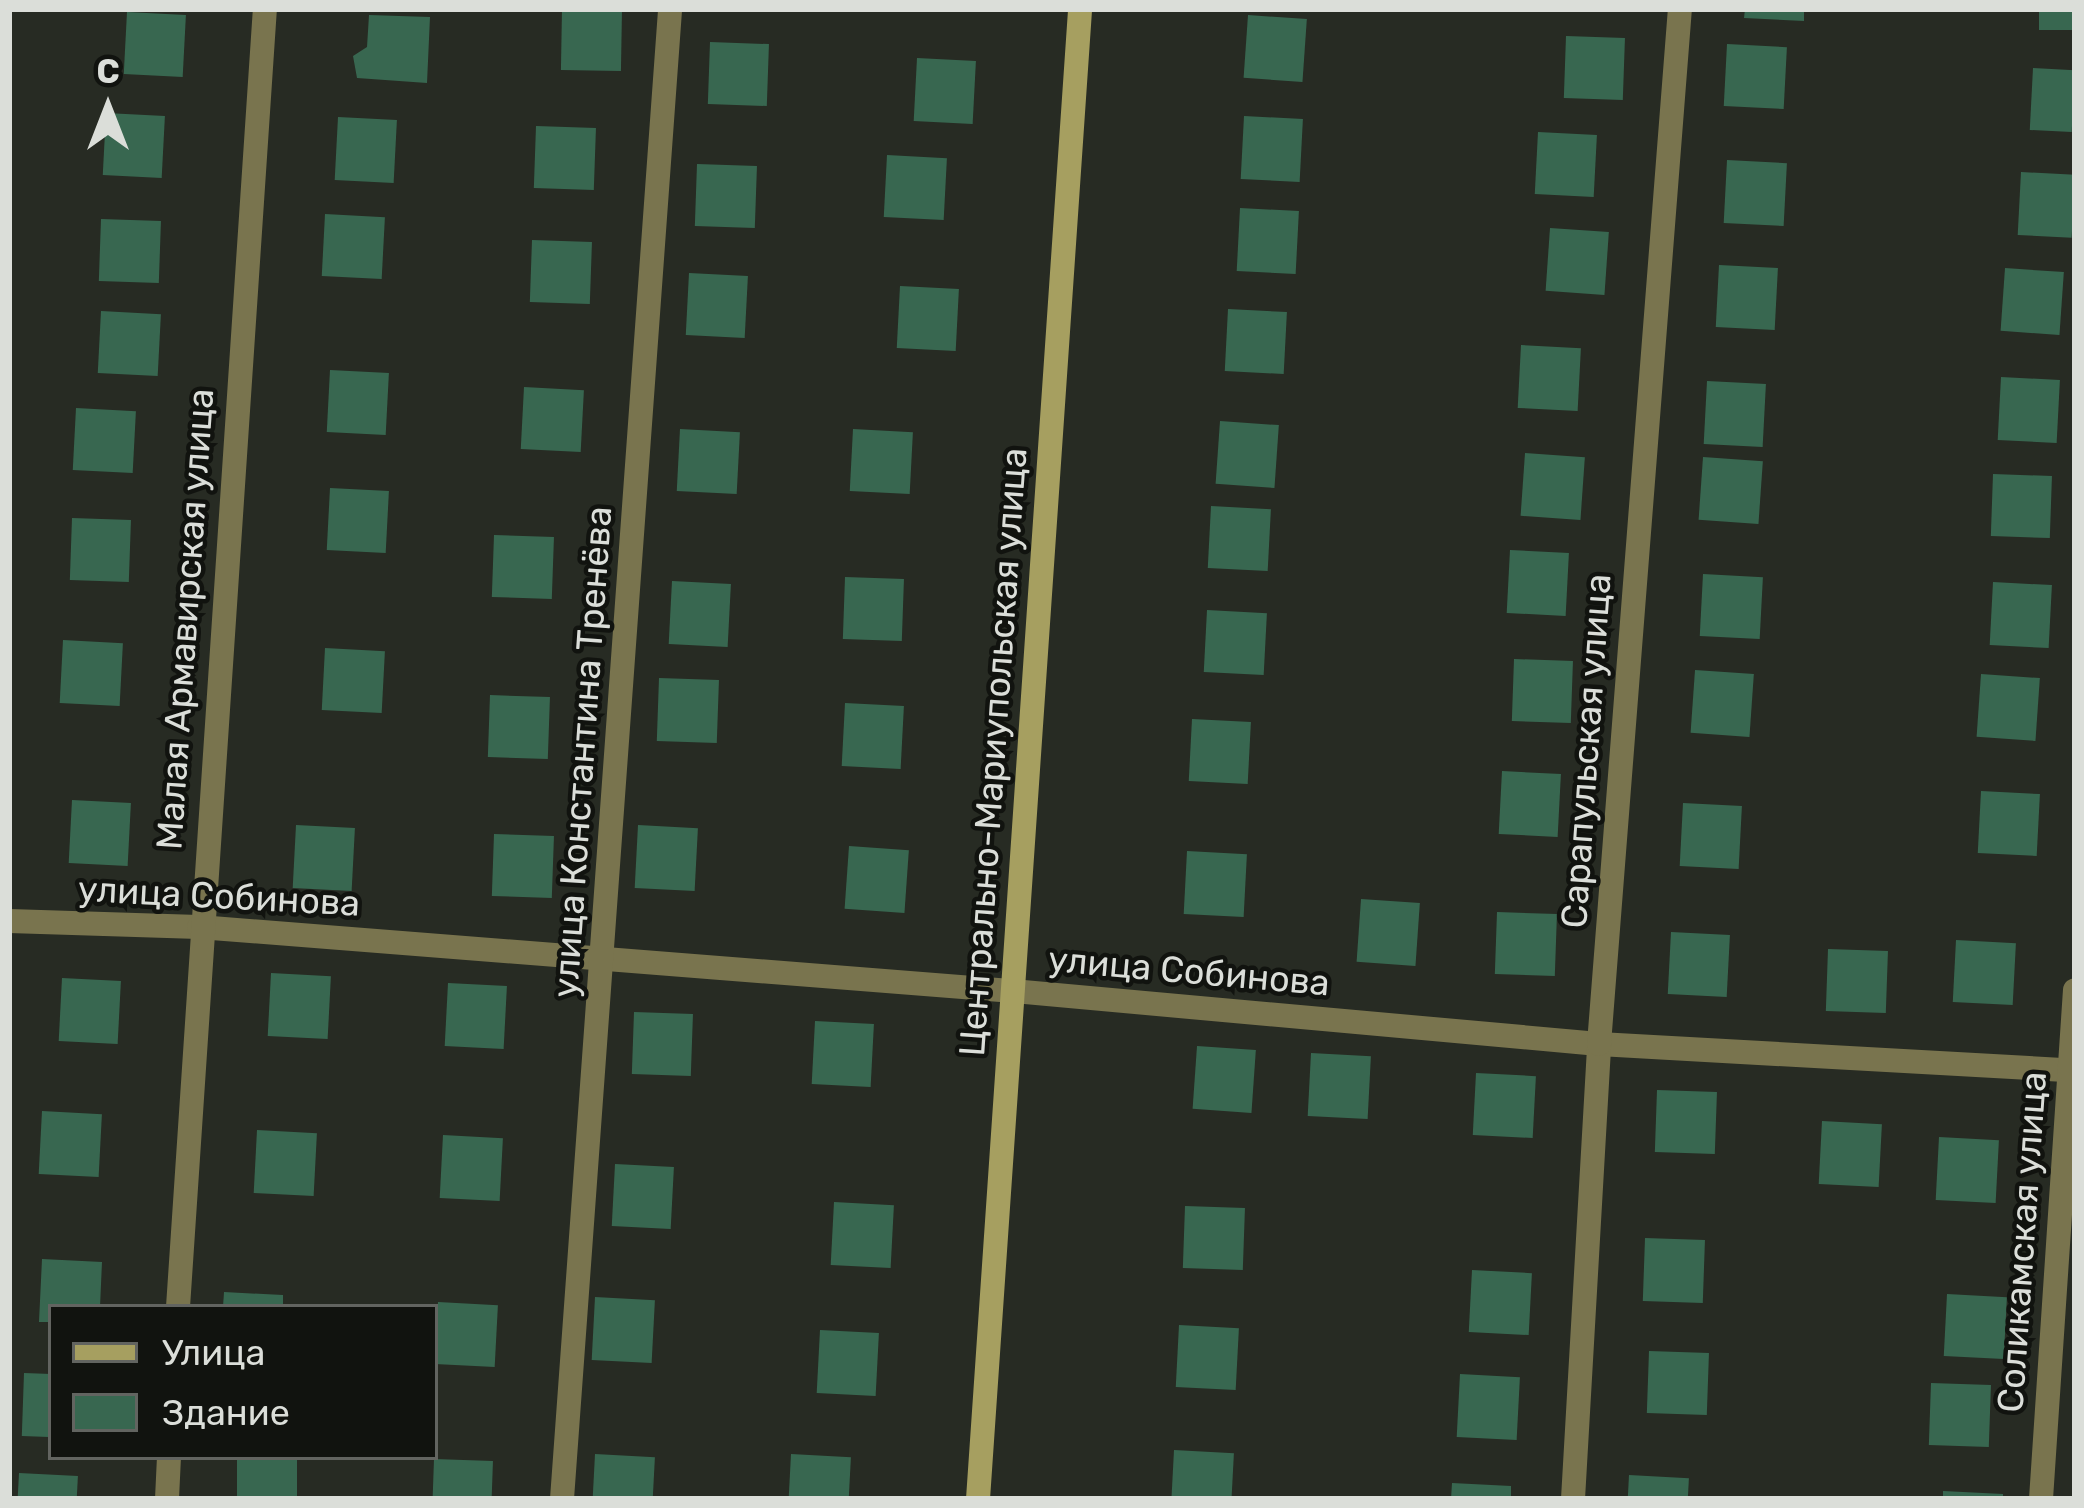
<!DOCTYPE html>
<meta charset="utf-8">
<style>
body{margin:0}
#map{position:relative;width:2084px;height:1508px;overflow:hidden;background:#272b23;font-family:Rubik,sans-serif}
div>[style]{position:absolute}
.building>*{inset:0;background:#386750;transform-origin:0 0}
.street>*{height:24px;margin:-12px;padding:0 12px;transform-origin:12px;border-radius:12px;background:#79744e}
.secondary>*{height:24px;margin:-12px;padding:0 12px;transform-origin:12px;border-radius:12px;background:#a69f60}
span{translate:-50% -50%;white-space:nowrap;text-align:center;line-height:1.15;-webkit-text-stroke:9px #11130f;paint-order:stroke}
.street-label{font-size:36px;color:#dbded9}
.frame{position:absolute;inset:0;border:12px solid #dbded9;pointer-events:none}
.legend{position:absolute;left:48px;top:1304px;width:390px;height:156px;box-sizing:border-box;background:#11130f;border:3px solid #626460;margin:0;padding:15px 21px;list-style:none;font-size:36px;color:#dbded9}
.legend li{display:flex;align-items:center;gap:24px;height:60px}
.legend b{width:60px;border:3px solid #626460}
.north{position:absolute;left:48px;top:48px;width:120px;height:120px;-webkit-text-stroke:9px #11130f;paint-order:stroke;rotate:0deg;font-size:33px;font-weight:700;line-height:48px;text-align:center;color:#dbded9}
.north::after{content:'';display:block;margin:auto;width:42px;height:54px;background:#dbded9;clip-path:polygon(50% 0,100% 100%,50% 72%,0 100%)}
</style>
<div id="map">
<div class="building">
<i style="left:562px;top:9px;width:60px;height:61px;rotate:1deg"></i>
<i style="clip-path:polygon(1745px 9px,1804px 9px,1804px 21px,1744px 18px)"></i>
<i style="left:2039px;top:9px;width:36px;height:21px"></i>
<i style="left:127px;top:12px;width:59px;height:62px;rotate:3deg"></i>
<i style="clip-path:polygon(369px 15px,430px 17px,427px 83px,357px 78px,353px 56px,367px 47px)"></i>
<i style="left:1248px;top:15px;width:59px;height:63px;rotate:4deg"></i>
<i style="left:1566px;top:36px;width:59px;height:62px;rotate:2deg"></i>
<i style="left:710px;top:42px;width:59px;height:62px;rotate:2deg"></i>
<i style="left:1727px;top:44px;width:60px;height:62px;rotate:3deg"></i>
<i style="left:917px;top:58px;width:59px;height:63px;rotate:3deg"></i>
<i style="left:2033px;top:68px;width:42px;height:62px;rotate:3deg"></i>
<i style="left:106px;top:113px;width:59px;height:62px;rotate:3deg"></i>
<i style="left:1244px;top:116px;width:59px;height:63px;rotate:3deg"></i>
<i style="left:338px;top:117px;width:59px;height:63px;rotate:3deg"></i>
<i style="left:536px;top:126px;width:60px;height:62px;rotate:2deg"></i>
<i style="left:1538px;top:132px;width:59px;height:62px;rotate:3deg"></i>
<i style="left:887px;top:155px;width:60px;height:62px;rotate:3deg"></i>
<i style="left:1727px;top:160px;width:60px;height:63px;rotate:3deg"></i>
<i style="left:697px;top:164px;width:60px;height:62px;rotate:2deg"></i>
<i style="left:2021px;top:172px;width:54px;height:63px;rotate:3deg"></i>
<i style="left:1240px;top:208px;width:59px;height:63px;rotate:3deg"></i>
<i style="left:325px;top:214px;width:60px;height:62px;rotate:3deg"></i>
<i style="left:101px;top:219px;width:60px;height:62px;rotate:2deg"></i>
<i style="left:1550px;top:228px;width:59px;height:63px;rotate:4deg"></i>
<i style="left:532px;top:240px;width:60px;height:62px;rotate:2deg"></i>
<i style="left:1719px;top:265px;width:59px;height:62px;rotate:3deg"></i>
<i style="left:2005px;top:268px;width:59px;height:63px;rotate:4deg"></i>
<i style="left:689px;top:273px;width:59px;height:62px;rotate:3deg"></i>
<i style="left:900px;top:286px;width:59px;height:62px;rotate:3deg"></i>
<i style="left:1228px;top:309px;width:59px;height:62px;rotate:3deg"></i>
<i style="left:101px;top:311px;width:60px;height:62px;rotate:3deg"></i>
<i style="left:1521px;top:345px;width:60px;height:63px;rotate:3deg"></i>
<i style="left:330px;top:370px;width:59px;height:62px;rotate:3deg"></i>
<i style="left:2001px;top:377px;width:59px;height:63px;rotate:3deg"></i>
<i style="left:1707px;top:381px;width:59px;height:63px;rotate:3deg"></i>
<i style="left:524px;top:387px;width:60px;height:62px;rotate:3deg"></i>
<i style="left:76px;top:408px;width:60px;height:62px;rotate:3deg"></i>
<i style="left:1220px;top:421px;width:59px;height:63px;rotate:4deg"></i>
<i style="left:680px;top:429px;width:60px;height:62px;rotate:3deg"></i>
<i style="left:853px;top:429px;width:60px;height:62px;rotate:3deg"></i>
<i style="left:1525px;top:453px;width:60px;height:63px;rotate:4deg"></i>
<i style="left:1703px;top:457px;width:60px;height:63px;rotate:4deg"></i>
<i style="left:1993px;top:474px;width:59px;height:62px;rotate:2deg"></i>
<i style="left:330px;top:488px;width:59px;height:62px;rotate:3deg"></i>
<i style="left:1211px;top:506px;width:60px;height:62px;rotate:3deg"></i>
<i style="left:72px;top:518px;width:59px;height:62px;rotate:2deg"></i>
<i style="left:494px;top:535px;width:60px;height:62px;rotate:2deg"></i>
<i style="left:1510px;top:550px;width:59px;height:63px;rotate:3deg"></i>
<i style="left:1703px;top:574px;width:60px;height:62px;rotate:3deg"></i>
<i style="left:845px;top:577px;width:59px;height:62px;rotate:2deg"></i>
<i style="left:672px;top:581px;width:59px;height:63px;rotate:3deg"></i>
<i style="left:1993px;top:582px;width:59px;height:63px;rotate:3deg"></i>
<i style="left:1207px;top:610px;width:60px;height:62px;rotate:3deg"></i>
<i style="left:63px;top:640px;width:60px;height:63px;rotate:3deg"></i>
<i style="left:325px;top:648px;width:60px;height:62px;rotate:3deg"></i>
<i style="left:1514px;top:659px;width:59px;height:62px;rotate:2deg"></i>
<i style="left:1695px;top:670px;width:59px;height:63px;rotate:4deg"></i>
<i style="left:1981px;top:674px;width:59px;height:63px;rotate:4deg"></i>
<i style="left:659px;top:678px;width:60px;height:63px;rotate:2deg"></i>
<i style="left:490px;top:695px;width:60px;height:62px;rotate:2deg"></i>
<i style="left:845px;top:703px;width:59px;height:63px;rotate:3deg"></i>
<i style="left:1192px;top:719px;width:59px;height:62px;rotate:3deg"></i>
<i style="left:1502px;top:771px;width:59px;height:63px;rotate:3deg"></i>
<i style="left:1981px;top:791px;width:59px;height:62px;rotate:3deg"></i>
<i style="left:72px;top:800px;width:59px;height:63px;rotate:3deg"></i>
<i style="left:1683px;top:803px;width:59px;height:63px;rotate:3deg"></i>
<i style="left:296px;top:825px;width:59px;height:63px;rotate:3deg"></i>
<i style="left:638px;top:825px;width:60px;height:63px;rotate:3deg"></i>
<i style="left:494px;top:834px;width:60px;height:62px;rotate:2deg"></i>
<i style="left:849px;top:846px;width:60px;height:63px;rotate:4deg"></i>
<i style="left:1187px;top:851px;width:60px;height:63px;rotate:3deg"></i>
<i style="left:1361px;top:899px;width:59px;height:63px;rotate:4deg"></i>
<i style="left:1497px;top:912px;width:60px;height:62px;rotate:2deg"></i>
<i style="left:1671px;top:932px;width:59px;height:62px;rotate:3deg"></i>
<i style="left:1956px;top:940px;width:60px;height:62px;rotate:3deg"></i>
<i style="left:1828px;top:949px;width:60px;height:62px;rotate:2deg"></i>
<i style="left:271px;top:973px;width:60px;height:63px;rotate:3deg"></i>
<i style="left:62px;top:978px;width:59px;height:63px;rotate:3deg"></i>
<i style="left:448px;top:983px;width:59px;height:63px;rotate:3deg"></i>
<i style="left:634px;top:1012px;width:59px;height:62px;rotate:2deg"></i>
<i style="left:815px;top:1021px;width:59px;height:63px;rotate:3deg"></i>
<i style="left:1197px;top:1046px;width:59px;height:63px;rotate:4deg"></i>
<i style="left:1311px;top:1053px;width:60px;height:63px;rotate:3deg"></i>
<i style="left:1476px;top:1073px;width:60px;height:62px;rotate:3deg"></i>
<i style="left:1657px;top:1090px;width:60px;height:62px;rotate:2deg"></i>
<i style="left:42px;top:1111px;width:60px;height:63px;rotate:3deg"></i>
<i style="left:1822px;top:1121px;width:60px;height:63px;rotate:3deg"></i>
<i style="left:257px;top:1130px;width:60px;height:63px;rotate:3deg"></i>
<i style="left:443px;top:1135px;width:60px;height:63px;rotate:3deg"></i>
<i style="left:1939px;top:1137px;width:60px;height:63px;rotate:3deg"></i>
<i style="left:615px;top:1164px;width:59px;height:62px;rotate:3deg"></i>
<i style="left:834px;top:1202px;width:60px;height:63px;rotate:3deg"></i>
<i style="left:1185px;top:1206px;width:60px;height:62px;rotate:2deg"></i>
<i style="left:1645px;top:1238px;width:60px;height:63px;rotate:2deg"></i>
<i style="clip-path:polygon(42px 1259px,102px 1262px,100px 1307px,51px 1307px,51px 1322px,39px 1322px)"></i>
<i style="left:1472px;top:1270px;width:60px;height:62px;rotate:3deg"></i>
<i style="clip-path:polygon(224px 1292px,283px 1295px,283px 1307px,223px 1307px)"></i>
<i style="left:1947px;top:1294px;width:60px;height:62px;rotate:3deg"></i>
<i style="left:595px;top:1297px;width:60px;height:63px;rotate:3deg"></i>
<i style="left:438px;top:1302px;width:60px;height:62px;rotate:3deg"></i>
<i style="left:1179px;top:1325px;width:60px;height:62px;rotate:3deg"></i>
<i style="left:820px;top:1330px;width:59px;height:63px;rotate:3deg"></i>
<i style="left:1649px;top:1351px;width:60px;height:62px;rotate:2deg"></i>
<i style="left:24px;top:1373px;width:27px;height:63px;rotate:2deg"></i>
<i style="left:1460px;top:1374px;width:60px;height:63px;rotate:3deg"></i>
<i style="left:1931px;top:1383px;width:60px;height:62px;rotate:2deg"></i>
<i style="left:1174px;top:1450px;width:60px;height:49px;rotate:3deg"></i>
<i style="left:595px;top:1454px;width:60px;height:45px;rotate:3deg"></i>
<i style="left:791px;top:1454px;width:60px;height:45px;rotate:3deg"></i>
<i style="left:237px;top:1457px;width:60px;height:40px"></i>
<i style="left:434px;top:1459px;width:59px;height:40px;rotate:2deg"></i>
<i style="left:19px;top:1473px;width:59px;height:26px;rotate:3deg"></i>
<i style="left:1629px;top:1475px;width:60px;height:24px;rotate:3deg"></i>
<i style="clip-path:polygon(1452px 1483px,1511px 1486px,1511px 1499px,1451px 1499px)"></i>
<i style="clip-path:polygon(1943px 1491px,2003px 1494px,2003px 1499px,1943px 1499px)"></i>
</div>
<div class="street">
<i style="left:9px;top:921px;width:190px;rotate:1.8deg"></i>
<i style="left:199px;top:927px;width:817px;rotate:4.5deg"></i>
<i style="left:1013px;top:991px;width:588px;rotate:5.17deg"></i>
<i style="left:1599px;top:1044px;width:477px;rotate:3.2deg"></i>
<i style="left:178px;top:1307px;width:1301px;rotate:-86.17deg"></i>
<i style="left:167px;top:1499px;width:42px;rotate:-87.3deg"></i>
<i style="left:562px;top:1499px;width:1494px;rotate:-85.85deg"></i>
<i style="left:1573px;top:1499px;width:456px;rotate:-86.7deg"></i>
<i style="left:1599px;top:1044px;width:1038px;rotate:-85.53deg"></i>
<i style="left:2041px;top:1499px;width:510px;rotate:-86.18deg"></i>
</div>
<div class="secondary">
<i style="left:978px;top:1499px;width:1493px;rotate:-86.08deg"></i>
</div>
<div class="street-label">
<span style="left:185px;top:619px;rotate:-86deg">Малая Армавирская улица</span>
<span style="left:1586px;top:751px;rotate:-86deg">Сарапульская улица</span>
<span style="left:582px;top:752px;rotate:-86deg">улица Константина Тренёва</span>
<span style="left:993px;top:752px;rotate:-86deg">Центрально-Мариупольская улица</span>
<span style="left:219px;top:896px;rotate:3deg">улица Собинова</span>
<span style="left:1189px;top:971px;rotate:5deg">улица Собинова</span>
<span style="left:2022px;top:1242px;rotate:-86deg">Соликамская улица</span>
</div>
<div class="frame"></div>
<ul class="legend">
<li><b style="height:15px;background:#a69f60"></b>Улица</li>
<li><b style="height:33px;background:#386750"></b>Здание</li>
</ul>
<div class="north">С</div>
</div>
